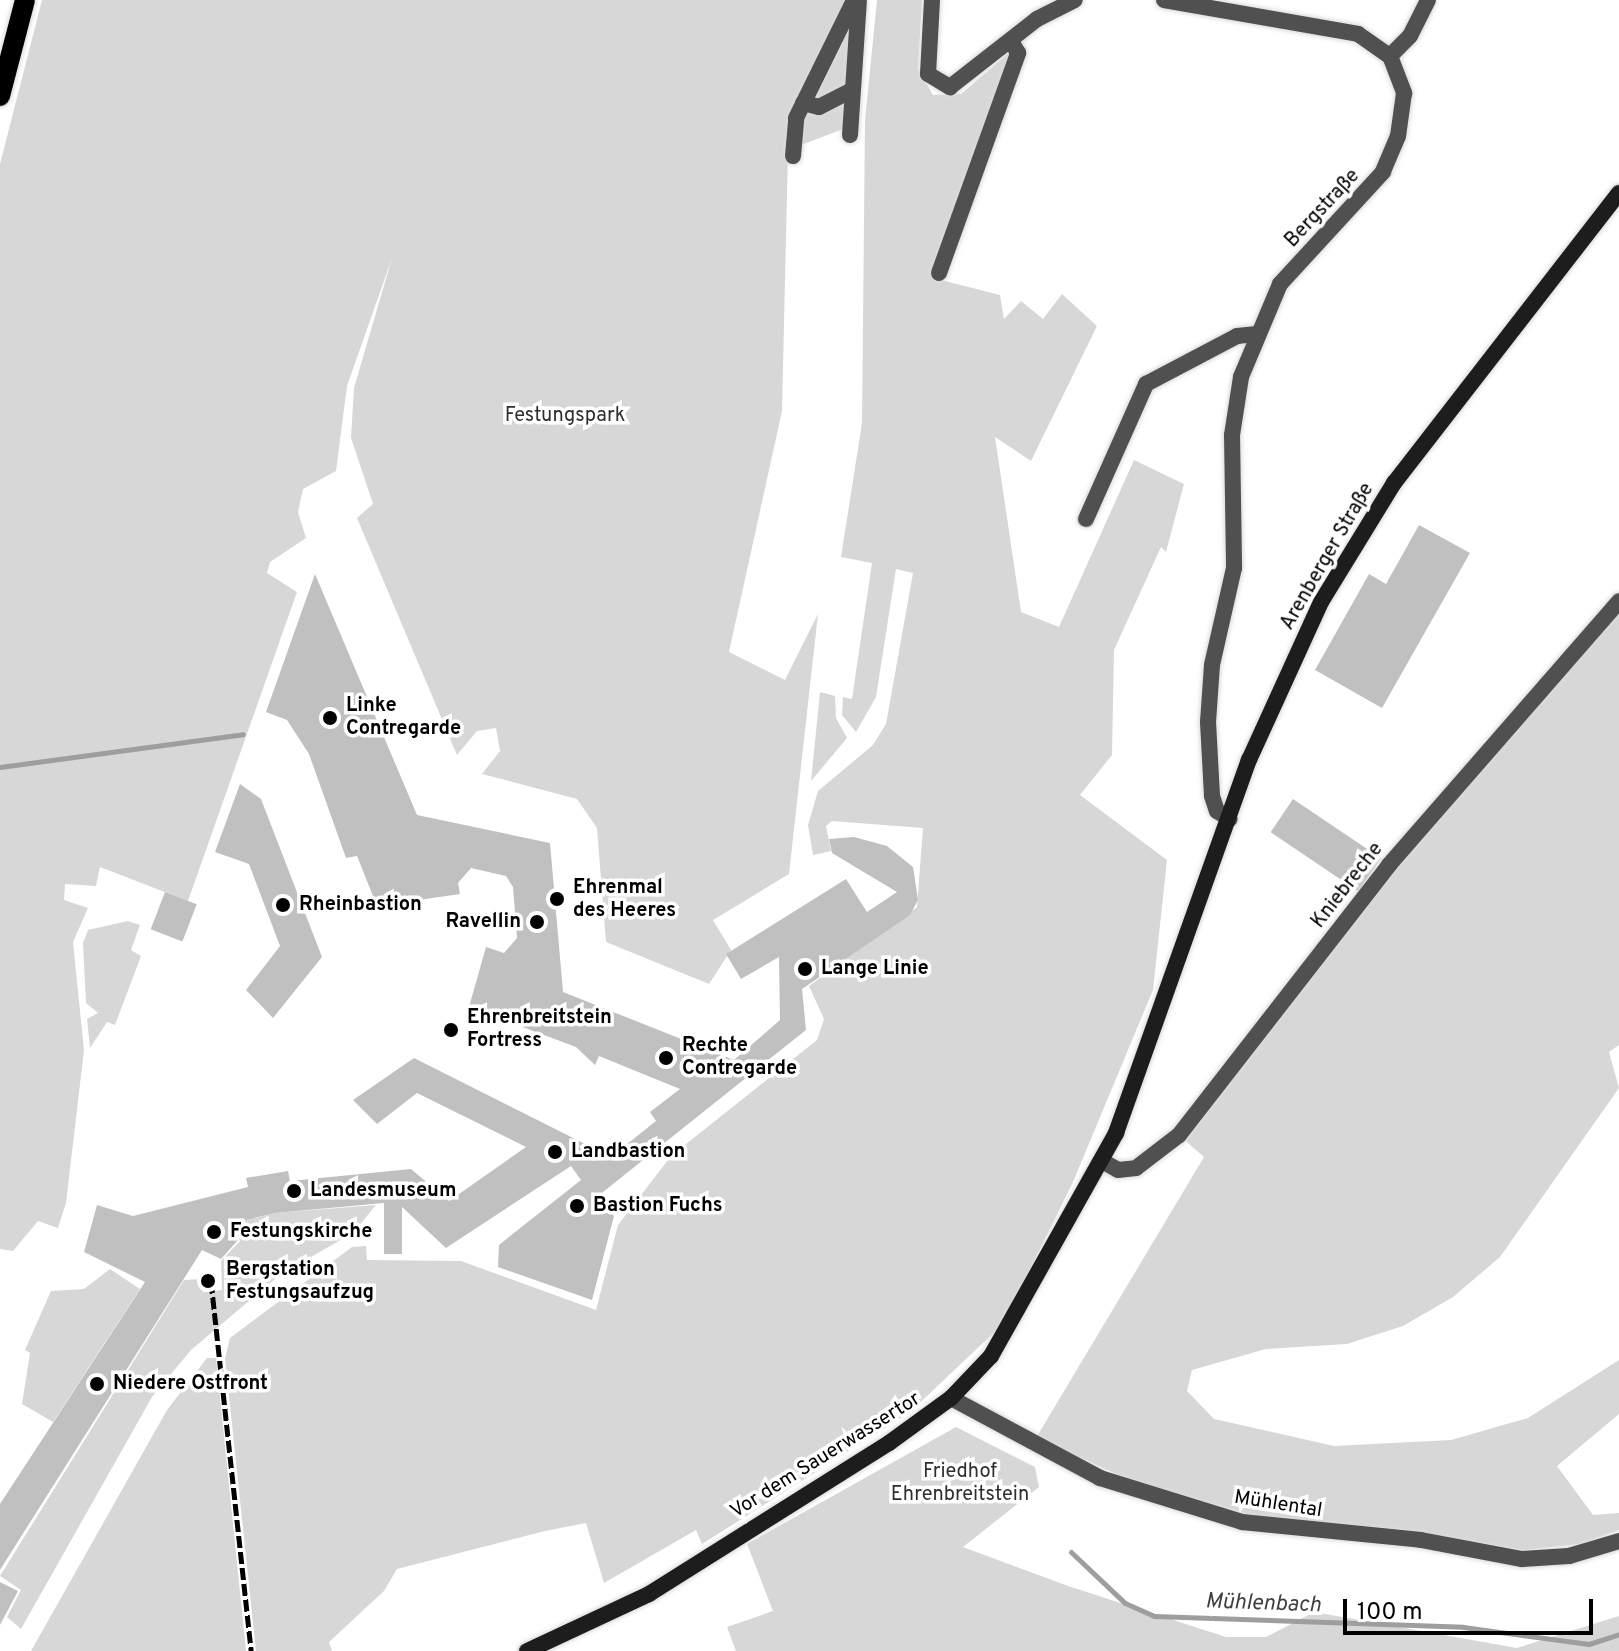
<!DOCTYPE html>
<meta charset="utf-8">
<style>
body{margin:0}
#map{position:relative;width:1619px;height:1651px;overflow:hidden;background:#fff;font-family:Overpass,sans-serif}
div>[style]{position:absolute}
.green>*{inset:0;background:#d7d7d7}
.stream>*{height:5px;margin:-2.5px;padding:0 2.5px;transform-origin:2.5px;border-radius:2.5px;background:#9e9e9e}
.building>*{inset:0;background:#c0c0c0;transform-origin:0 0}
.roads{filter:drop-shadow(0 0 2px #dbdbdb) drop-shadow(0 0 2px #dbdbdb)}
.minor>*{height:16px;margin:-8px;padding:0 8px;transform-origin:8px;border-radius:8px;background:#505050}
.tertiary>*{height:16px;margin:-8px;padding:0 8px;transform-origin:8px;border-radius:8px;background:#505050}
.secondary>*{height:16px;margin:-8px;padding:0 8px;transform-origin:8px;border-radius:8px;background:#1d1d1d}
.primary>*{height:20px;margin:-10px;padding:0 10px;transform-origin:10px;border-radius:10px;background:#000}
.rail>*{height:5px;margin-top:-2.5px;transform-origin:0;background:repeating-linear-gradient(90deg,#000 0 12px,transparent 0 16px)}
.dots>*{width:22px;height:22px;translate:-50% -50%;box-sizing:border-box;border:4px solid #fff;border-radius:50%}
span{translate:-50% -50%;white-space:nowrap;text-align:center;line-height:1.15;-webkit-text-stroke:7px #fff;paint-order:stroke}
.street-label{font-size:20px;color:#000}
.park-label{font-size:20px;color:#2e2e2e}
.poi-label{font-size:20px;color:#000;font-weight:700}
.left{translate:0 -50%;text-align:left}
.right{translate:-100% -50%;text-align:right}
.water-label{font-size:22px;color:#3f3f3f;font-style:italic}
.scale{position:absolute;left:1343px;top:1599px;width:250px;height:36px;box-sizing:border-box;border:4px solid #000;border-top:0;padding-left:10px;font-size:24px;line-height:28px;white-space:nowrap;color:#000;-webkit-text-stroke:6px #fff;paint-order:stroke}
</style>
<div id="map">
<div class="green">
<i style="clip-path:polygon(42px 0,851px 0,843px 129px,788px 150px,782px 411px,729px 652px,785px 680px,818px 614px,789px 874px,713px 920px,731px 950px,709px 984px,606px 942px,597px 828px,577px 799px,482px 774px,500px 751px,496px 728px,477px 731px,457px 755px,357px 518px,373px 504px,351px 438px,354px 388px,392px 258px,347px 386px,336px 471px,303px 489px,298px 512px,306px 538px,270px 562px,267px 573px,297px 592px,188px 901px,100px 867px,96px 886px,65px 884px,64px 900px,88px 908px,73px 942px,84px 1050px,66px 1203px,58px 1228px,38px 1221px,13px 1251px,0 1249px,0 164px)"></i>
<i style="clip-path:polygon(877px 0,922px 0,918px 69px,933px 95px,961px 94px,1010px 52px,933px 278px,1000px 295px,1004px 319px,1021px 301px,1043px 319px,1062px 294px,1097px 326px,1031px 461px,995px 437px,1021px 612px,1059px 627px,1134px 460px,1184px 484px,1166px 552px,1161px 547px,1114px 650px,1112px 755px,1080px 795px,1167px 860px,1153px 990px,1073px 1182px,1003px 1324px,909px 1413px,702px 1544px,696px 1530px,604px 1583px,586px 1523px,545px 1531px,397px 1569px,384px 1591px,329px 1642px,332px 1651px,256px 1651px,225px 1358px,230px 1338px,352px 1247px,366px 1246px,367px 1260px,461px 1261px,596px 1310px,618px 1225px,671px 1156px,817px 1040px,824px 1019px,809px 986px,917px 907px,923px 828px,832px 821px,826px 826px,831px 851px,813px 855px,808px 825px,818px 791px,873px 745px,886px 724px,913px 573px,896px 569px,876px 697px,856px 732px,842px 715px,843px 697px,852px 699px,872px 563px,841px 557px,862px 423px,865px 120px)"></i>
<i style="clip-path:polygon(1619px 611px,1619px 1045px,1609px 1052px,1619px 1088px,1500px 1257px,1453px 1297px,1403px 1326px,1347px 1344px,1266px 1349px,1192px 1370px,1187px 1391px,1214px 1419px,1334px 1446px,1451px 1440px,1528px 1418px,1619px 1360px,1619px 1414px,1557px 1466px,1593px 1515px,1619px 1513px,1619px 1530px,1579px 1544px,1523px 1550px,1407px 1530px,1258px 1517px,1128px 1479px,1036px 1438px,1204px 1157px,1180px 1136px,1396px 866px)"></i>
<i style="clip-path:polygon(820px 692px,835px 696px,836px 718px,847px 738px,811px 781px)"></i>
<i style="clip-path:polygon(128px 921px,140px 925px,131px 950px,141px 956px,115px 1025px,107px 1022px,90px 1048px,87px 1019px,98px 1013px,86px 1003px,83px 943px,88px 930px)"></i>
<i style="clip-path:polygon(376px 1205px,353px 1233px,281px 1274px,191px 1350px,152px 1397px,21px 1629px,7px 1617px,21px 1590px,0 1576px,184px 1280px,202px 1279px,203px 1292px,222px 1290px,221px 1261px,240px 1241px,235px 1223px,275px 1213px)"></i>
<i style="clip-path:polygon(110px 1269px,140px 1289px,53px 1422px,22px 1404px,30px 1353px,25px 1350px,51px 1291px,84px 1289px)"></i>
<i style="clip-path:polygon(207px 1358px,216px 1358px,246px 1651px,31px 1651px,167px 1410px)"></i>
<i style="clip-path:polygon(956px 1427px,1035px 1467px,1039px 1487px,963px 1547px,1068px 1586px,1226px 1637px,1266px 1637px,1314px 1612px,1517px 1648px,1619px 1616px,1619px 1651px,736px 1651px,727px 1627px,773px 1611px,747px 1544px)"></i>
</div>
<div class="stream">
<i style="left:0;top:767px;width:245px;rotate:-7.7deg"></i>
<i style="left:1071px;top:1552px;width:74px;rotate:43.4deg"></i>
<i style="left:1125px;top:1603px;width:32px;rotate:24deg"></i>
<i style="left:1154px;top:1616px;width:309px;rotate:2deg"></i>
<i style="left:1463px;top:1627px;width:127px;rotate:7.7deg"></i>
<i style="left:1589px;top:1644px;width:32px;rotate:-18deg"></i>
</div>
<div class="building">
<i style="clip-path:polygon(1419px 525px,1470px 553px,1382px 708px,1315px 670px,1369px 574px,1386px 584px)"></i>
<i style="clip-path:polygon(315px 574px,417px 815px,550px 843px,563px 992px,734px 1060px,780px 1020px,779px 957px,741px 979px,726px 954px,846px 879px,867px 912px,897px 892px,832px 853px,829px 839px,854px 837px,887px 846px,913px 867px,918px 900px,910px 915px,802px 989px,806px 1030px,598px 1196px,614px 1216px,592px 1300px,498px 1267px,499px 1245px,581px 1180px,571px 1166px,446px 1248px,402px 1207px,402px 1254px,384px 1254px,384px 1203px,275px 1213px,234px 1223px,238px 1240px,221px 1259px,202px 1250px,0 1570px,0 1504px,145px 1282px,84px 1252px,97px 1205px,133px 1216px,248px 1187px,246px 1178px,288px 1171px,290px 1181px,411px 1169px,449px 1201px,526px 1147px,417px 1093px,377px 1124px,353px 1100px,414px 1058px,611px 1157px,656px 1121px,650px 1112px,680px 1089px,599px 1056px,595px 1065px,576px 1047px,469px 1007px,486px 947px,504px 953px,517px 938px,513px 887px,506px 876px,471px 868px,458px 883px,460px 894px,377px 906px,357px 856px,346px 858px,309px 754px,287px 720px,266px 712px)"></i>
<i style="clip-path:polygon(240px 784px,261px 799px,322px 957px,273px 1018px,246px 990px,280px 946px,249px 864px,215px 852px)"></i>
<i style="left:1293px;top:799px;width:106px;height:40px;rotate:34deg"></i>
<i style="left:165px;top:892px;width:34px;height:40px;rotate:21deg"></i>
<i style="clip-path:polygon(0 1582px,18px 1591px,0 1625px)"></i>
</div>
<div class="roads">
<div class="minor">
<i style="left:932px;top:0;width:74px;rotate:93.1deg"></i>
<i style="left:928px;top:74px;width:26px;rotate:31deg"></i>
<i style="left:950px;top:87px;width:110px;rotate:-38deg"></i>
<i style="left:1037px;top:19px;width:42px;rotate:-26.6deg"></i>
<i style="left:1164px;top:0;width:197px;rotate:9.9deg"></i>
<i style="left:1358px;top:34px;width:39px;rotate:35deg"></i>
<i style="left:1390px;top:56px;width:40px;rotate:69deg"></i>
<i style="left:1404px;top:93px;width:43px;rotate:97.9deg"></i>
<i style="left:1398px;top:136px;width:39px;rotate:113deg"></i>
<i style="left:1383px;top:172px;width:152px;rotate:132.6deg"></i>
<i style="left:1280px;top:284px;width:101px;rotate:112.8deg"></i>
<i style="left:1241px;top:377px;width:59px;rotate:98.8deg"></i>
<i style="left:1232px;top:435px;width:133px;rotate:89.1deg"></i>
<i style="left:1234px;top:568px;width:99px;rotate:102.8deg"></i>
<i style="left:1212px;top:665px;width:57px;rotate:94deg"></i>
<i style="left:1208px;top:722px;width:74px;rotate:86.9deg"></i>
<i style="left:1212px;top:796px;width:16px;rotate:72deg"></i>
<i style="left:1217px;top:811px;width:15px;rotate:32deg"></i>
<i style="left:1390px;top:56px;width:28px;rotate:-45deg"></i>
<i style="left:1410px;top:36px;width:40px;rotate:-63.4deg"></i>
<i style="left:803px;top:103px;width:16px;rotate:14deg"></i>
<i style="left:819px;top:107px;width:37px;rotate:-27deg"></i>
<i style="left:850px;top:135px;width:134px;rotate:-86.2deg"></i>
<i style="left:793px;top:156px;width:38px;rotate:-85deg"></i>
<i style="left:796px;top:118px;width:131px;rotate:-63.8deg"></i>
<i style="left:939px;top:273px;width:234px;rotate:-70.2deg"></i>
<i style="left:1018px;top:53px;width:14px;rotate:-120deg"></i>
<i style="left:1086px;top:519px;width:148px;rotate:-66deg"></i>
<i style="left:1146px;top:384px;width:103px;rotate:-27.8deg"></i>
<i style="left:1237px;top:336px;width:18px;rotate:-6deg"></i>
<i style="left:1102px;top:1161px;width:18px;rotate:29deg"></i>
<i style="left:1118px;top:1170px;width:18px;rotate:-6deg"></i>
<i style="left:1136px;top:1168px;width:54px;rotate:-37.5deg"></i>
<i style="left:1179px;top:1135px;width:342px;rotate:-52.1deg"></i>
<i style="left:1389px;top:865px;width:350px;rotate:-48.9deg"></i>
</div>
<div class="tertiary">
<i style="left:951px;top:1398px;width:169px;rotate:28.2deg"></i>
<i style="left:1100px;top:1478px;width:149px;rotate:17.2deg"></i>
<i style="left:1242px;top:1522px;width:180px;rotate:5.7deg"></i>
<i style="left:1421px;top:1540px;width:103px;rotate:10.7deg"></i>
<i style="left:1522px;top:1559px;width:47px;rotate:-3.7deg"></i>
<i style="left:1569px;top:1556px;width:52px;rotate:-16.7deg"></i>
</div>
<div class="secondary">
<i style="left:527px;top:1651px;width:135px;rotate:-25deg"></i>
<i style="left:649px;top:1594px;width:284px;rotate:-32.2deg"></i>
<i style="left:889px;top:1443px;width:77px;rotate:-36deg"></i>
<i style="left:951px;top:1398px;width:58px;rotate:-46.4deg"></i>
<i style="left:991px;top:1356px;width:256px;rotate:-60.7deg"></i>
<i style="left:1116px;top:1133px;width:396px;rotate:-70.4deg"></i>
<i style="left:1249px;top:760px;width:174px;rotate:-65.5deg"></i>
<i style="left:1321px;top:602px;width:140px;rotate:-58.5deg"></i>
<i style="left:1394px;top:483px;width:367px;rotate:-52.2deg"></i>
</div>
<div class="primary">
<i style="left:0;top:96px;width:99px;rotate:-75.4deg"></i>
</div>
</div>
<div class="rail">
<i style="left:211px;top:1281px;width:372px;rotate:83.8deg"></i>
</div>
<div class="dots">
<i style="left:330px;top:718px;background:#000"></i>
<i style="left:557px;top:899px;background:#000"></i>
<i style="left:283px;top:905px;background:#000"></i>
<i style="left:537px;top:922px;background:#000"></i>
<i style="left:805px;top:969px;background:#000"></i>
<i style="left:451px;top:1030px;background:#000"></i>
<i style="left:666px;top:1058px;background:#000"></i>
<i style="left:555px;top:1152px;background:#000"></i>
<i style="left:294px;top:1191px;background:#000"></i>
<i style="left:577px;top:1206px;background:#000"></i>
<i style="left:214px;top:1232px;background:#000"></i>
<i style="left:208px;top:1281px;background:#000"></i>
<i style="left:97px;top:1384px;background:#000"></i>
</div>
<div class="street-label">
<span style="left:1323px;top:209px;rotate:-47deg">Bergstraße</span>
<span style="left:1328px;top:557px;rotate:-60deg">Arenberger Straße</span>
<span style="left:1348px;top:886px;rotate:-52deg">Kniebreche</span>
<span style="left:826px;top:1456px;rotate:-32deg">Vor dem Sauerwassertor</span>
<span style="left:1278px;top:1505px;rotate:9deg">Mühlental</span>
</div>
<div class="park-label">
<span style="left:565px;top:416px">Festungspark</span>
<span style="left:960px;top:1484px">Friedhof<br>Ehrenbreitstein</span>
</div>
<div class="poi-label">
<span class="left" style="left:346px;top:718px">Linke<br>Contregarde</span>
<span class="left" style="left:573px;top:900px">Ehrenmal<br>des Heeres</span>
<span class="left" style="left:299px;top:905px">Rheinbastion</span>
<span class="right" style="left:521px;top:922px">Ravellin</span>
<span class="left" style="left:821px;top:969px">Lange Linie</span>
<span class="left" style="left:467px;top:1030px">Ehrenbreitstein<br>Fortress</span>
<span class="left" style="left:682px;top:1058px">Rechte<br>Contregarde</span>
<span class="left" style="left:571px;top:1152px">Landbastion</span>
<span class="left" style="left:310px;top:1191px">Landesmuseum</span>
<span class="left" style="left:593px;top:1206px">Bastion Fuchs</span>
<span class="left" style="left:230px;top:1232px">Festungskirche</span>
<span class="left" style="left:226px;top:1282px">Bergstation<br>Festungsaufzug</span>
<span class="left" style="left:113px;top:1384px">Niedere Ostfront</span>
</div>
<div class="water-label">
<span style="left:1263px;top:1604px;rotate:2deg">Mühlenbach</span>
</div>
<div class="scale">100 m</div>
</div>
